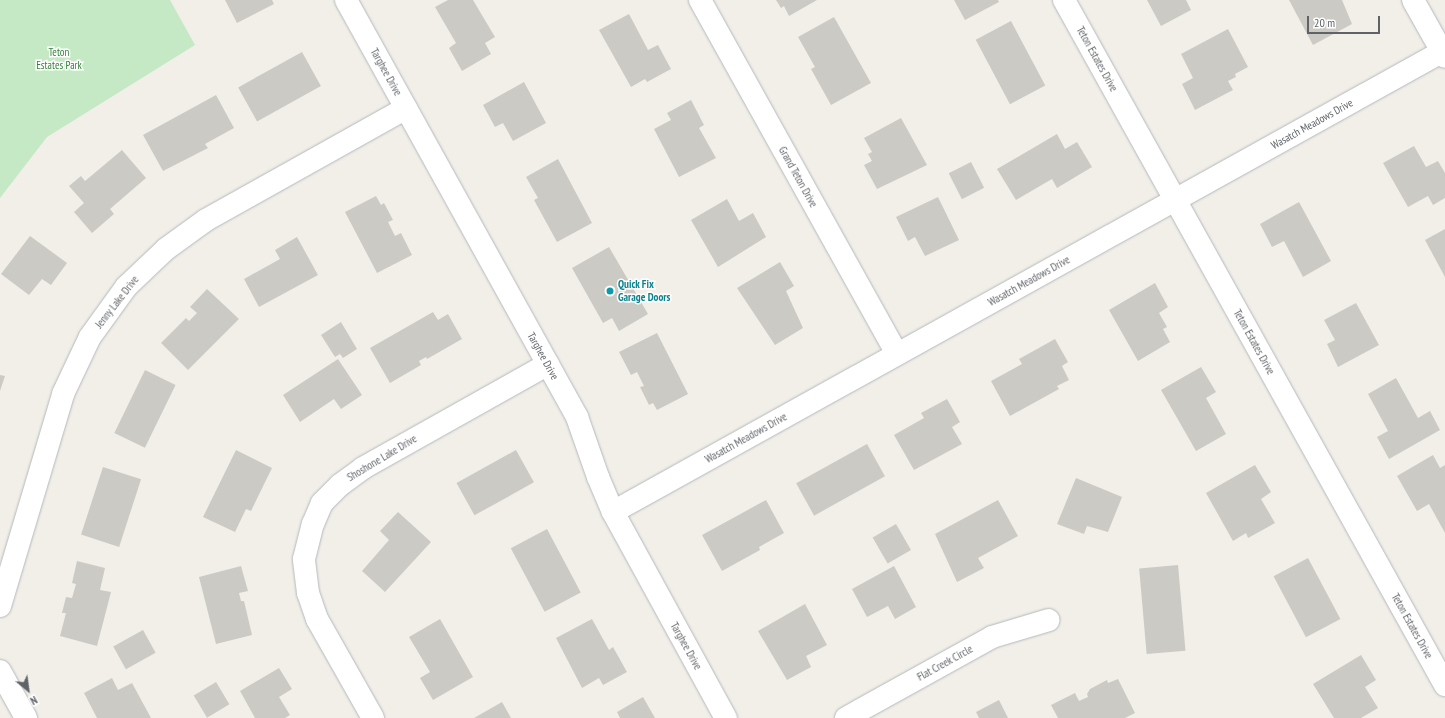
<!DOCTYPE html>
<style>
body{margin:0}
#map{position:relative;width:1445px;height:718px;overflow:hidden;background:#f1efe8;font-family:"PT Sans Narrow",sans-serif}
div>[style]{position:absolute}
.green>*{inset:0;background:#c5e8c5}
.building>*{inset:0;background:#cccac5;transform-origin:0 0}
.roads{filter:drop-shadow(0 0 1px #b5b8bc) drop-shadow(0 0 1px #b5b8bc)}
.minor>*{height:22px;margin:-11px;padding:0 11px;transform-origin:11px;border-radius:11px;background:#fff}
.dots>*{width:11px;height:11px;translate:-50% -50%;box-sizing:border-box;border:2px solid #fff;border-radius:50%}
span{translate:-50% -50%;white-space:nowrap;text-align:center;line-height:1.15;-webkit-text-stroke:3px #fff;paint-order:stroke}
.park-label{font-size:11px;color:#348238}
.street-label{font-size:11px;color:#5f6368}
.culture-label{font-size:11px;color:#0d838f;font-weight:700}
.left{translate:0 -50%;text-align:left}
.north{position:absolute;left:8px;top:670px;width:40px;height:40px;-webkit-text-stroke:3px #fff;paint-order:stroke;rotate:151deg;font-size:11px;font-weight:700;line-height:16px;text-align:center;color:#5f6368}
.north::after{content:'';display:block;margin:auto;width:14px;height:18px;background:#5f6368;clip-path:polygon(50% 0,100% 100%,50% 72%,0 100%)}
.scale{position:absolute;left:1307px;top:16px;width:73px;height:18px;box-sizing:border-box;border:2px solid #5f6368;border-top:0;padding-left:5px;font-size:12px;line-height:14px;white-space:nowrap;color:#5f6368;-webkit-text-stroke:3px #fff;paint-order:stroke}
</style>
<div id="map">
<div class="green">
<i style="clip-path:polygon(0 0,170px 0,195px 45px,47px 137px,0 198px)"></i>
</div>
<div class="building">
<i style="clip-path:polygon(225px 0,272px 0,274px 4px,237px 23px)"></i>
<i style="clip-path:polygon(448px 0,473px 0,495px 37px,485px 43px,491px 54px,462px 71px,449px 48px,456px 43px,435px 7px)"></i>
<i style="clip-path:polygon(776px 0,817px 0,789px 16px,784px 6px,781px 8px)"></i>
<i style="clip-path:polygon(954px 0,998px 0,999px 2px,965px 20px)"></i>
<i style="clip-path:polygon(1147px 0,1186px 0,1191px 10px,1161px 26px)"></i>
<i style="clip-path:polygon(1289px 0,1342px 0,1352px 24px,1313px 45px)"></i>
<i style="clip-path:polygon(629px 14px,648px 50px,658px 45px,671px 69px,647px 82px,645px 79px,631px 87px,599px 30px)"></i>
<i style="clip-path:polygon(834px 17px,871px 83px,831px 105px,811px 69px,815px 67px,798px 37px)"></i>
<i style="left:1011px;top:21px;width:73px;height:40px;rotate:62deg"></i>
<i style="clip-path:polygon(1228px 29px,1248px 67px,1235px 74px,1236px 77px,1228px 81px,1233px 90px,1195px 110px,1182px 84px,1193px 78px,1181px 54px)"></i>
<i style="left:302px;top:52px;width:39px;height:73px;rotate:61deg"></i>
<i style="clip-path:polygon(524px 82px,546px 123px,513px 141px,503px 123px,495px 127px,483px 105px)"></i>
<i style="clip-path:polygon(216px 95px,234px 128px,205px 144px,208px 148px,163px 171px,143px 135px)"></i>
<i style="clip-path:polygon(691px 100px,704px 125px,699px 128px,716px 158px,679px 177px,654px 129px,671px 120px,667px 113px)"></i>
<i style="clip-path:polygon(901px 118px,927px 165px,877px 189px,864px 165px,872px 161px,868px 154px,872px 152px,864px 138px)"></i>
<i style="clip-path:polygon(1057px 134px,1065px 149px,1077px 142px,1092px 167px,1057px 188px,1052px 179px,1016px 200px,997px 169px)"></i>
<i style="clip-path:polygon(1414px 146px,1426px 167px,1438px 161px,1445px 173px,1445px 198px,1433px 205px,1428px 196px,1408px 207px,1383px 163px)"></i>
<i style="clip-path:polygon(122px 150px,146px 178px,110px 209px,114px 214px,92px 233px,74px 212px,84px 203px,69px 186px,81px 176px,85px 181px)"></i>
<i style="clip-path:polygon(558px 159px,592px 223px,557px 242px,534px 200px,538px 198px,526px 177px)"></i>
<i style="left:971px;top:162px;width:29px;height:25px;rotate:63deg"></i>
<i style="clip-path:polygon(376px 196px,381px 205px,384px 203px,393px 220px,388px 222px,395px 236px,401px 233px,412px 255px,377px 273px,345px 212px)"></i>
<i style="clip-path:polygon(938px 197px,959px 240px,925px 256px,915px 237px,908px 241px,896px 217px)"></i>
<i style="clip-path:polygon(727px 199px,739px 221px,753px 213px,766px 237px,718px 267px,691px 220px)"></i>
<i style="clip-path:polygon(1299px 202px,1331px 261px,1303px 277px,1284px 241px,1272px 247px,1260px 224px)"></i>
<i style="clip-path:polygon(1445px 229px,1445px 277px,1425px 240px)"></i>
<i style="clip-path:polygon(30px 236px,67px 263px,51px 285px,42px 279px,29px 295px,1px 274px)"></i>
<i style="clip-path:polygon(297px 237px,318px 275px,259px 307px,244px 279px,280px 259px,275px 250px)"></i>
<i style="clip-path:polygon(609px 247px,648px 314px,619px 331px,612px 318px,603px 323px,572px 268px)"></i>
<i style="clip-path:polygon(780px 262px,794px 286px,786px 291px,803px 328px,775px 345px,737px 288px)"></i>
<i style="clip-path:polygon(1155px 283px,1168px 307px,1159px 313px,1167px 327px,1163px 329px,1170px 342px,1138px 361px,1109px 310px)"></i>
<i style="clip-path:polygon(207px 289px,239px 319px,188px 370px,161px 343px,186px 318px,189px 321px,197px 313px,190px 307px)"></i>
<i style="clip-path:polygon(1356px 303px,1379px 345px,1338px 367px,1327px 344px,1335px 340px,1324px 320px)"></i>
<i style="clip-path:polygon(433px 312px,438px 320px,448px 314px,462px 339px,427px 359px,426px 357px,419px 361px,421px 365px,390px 383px,370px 348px)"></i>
<i style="clip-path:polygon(341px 322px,357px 349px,343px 358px,340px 354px,335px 357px,321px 335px)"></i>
<i style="clip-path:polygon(657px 333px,688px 394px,657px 410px,653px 403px,649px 405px,640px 387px,644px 386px,637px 372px,631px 375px,619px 352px)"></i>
<i style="clip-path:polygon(1055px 339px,1068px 362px,1062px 366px,1069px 380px,1057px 386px,1059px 389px,1010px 416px,991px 381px,1022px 364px,1019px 359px)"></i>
<i style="clip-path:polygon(338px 359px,362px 395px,341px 409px,334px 399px,300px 422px,283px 395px)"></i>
<i style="clip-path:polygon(1201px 367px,1216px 392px,1206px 398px,1226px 434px,1196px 451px,1161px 390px)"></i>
<i style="left:145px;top:370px;width:34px;height:70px;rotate:26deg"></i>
<i style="clip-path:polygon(0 375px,5px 376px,0 391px)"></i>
<i style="clip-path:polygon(1396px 378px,1418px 418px,1430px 411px,1440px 430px,1389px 459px,1377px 437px,1388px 431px,1368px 394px)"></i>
<i style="clip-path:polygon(947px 399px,960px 422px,952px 427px,962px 444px,914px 470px,894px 435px,924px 418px,921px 413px)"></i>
<i style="left:867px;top:444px;width:37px;height:81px;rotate:61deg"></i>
<i style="clip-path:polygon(236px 450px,272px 468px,251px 511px,246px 509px,235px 532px,203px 517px)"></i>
<i style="left:516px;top:450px;width:37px;height:68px;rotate:61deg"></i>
<i style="clip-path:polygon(1433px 455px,1440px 468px,1445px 465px,1445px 533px,1429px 504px,1417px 511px,1397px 476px)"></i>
<i style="clip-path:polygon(1255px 465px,1271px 492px,1261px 499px,1275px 523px,1248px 538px,1246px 533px,1233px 541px,1206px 493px)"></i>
<i style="left:103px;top:467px;width:40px;height:71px;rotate:18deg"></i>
<i style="clip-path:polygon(1076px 478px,1122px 497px,1108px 532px,1087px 526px,1084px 534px,1057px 524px)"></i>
<i style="clip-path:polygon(766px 500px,784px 533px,759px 547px,760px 550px,722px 571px,702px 535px)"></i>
<i style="clip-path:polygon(998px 500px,1018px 536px,978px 558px,984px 568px,957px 582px,935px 534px)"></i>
<i style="clip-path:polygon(398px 512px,431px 542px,385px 592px,362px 571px,389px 540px,380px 531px)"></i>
<i style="left:896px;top:524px;width:30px;height:27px;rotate:60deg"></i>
<i style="left:547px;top:529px;width:72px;height:41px;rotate:62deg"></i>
<i style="left:1308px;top:558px;width:69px;height:39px;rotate:62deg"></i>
<i style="clip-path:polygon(77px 561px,105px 568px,100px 590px,111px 592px,97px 646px,60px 636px,66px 613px,62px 613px,66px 597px,72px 598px,76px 584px,72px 583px)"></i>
<i style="left:1178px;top:565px;width:86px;height:39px;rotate:85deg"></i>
<i style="clip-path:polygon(241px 566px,248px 591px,239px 593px,241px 601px,244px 601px,252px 635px,216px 644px,199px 577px)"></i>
<i style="clip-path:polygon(894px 566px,916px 607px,895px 619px,888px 606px,867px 617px,852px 589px)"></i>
<i style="clip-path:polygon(805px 604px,827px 645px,806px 656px,811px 667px,787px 680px,758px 631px)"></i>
<i style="clip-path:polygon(440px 619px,473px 677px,433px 700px,420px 678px,430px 672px,409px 637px)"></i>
<i style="clip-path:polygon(592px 619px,609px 650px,613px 647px,627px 672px,603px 685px,599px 678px,582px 688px,556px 638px)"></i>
<i style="left:143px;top:630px;width:26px;height:34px;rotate:61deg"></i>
<i style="clip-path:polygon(1361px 655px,1376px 680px,1365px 687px,1378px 708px,1361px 718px,1334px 718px,1313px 684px)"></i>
<i style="clip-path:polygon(279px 668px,292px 689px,279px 697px,290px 715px,285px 718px,255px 718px,240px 691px)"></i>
<i style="clip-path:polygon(112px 678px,118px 690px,132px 683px,151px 718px,97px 718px,84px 693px)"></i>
<i style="clip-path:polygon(1118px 679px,1135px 713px,1125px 718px,1058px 718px,1051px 705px,1075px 693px,1079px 701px,1088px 697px,1087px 694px,1090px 689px,1107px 680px,1108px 683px)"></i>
<i style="left:216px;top:682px;width:26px;height:26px;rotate:59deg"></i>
<i style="clip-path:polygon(643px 697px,655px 718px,620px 718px,617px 712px)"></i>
<i style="clip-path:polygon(999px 700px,1008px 718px,979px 718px,976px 712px)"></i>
<i style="clip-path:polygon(502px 702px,511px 718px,474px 718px)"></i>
</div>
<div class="roads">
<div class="minor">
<i style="left:346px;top:0;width:477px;rotate:61deg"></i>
<i style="left:577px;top:417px;width:64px;rotate:70.7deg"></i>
<i style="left:598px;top:477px;width:38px;rotate:67deg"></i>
<i style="left:613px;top:512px;width:235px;rotate:61.3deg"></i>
<i style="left:700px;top:0;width:405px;rotate:60.9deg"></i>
<i style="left:1064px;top:0;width:784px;rotate:60.92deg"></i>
<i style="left:1413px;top:0;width:65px;rotate:60.7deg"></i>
<i style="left:613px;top:512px;width:952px;rotate:-29.04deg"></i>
<i style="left:0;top:606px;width:221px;rotate:-73.4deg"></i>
<i style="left:63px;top:394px;width:63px;rotate:-64.7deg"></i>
<i style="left:90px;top:337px;width:62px;rotate:-54.2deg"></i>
<i style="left:126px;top:287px;width:55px;rotate:-43.5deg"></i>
<i style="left:166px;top:249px;width:49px;rotate:-35.9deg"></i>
<i style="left:206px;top:220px;width:229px;rotate:-29.2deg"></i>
<i style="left:0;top:671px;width:54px;rotate:61deg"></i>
<i style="left:373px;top:718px;width:114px;rotate:-119.5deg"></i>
<i style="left:317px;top:619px;width:28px;rotate:-109deg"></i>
<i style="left:308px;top:593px;width:34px;rotate:-97deg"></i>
<i style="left:304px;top:559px;width:36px;rotate:-76deg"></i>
<i style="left:313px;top:524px;width:23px;rotate:-67deg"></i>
<i style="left:322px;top:503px;width:25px;rotate:-45deg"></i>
<i style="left:340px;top:485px;width:29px;rotate:-36deg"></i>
<i style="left:363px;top:468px;width:212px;rotate:-29.3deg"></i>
<i style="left:846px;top:718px;width:167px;rotate:-29deg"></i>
<i style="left:992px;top:637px;width:59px;rotate:-16.6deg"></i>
</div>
</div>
<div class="dots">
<i style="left:610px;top:291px;background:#0f9aa8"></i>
</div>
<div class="park-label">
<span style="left:59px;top:59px">Teton<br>Estates Park</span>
</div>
<div class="street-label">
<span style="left:1097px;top:59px;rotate:61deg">Teton Estates Drive</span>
<span style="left:386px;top:72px;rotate:61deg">Targhee Drive</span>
<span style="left:1312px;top:124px;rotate:-29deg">Wasatch Meadows Drive</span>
<span style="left:798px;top:177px;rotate:61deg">Grand Teton Drive</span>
<span style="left:1029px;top:281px;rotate:-29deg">Wasatch Meadows Drive</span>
<span style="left:117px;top:302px;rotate:-52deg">Jenny Lake Drive</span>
<span style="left:1254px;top:342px;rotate:61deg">Teton Estates Drive</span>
<span style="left:543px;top:356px;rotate:61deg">Targhee Drive</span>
<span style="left:746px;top:438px;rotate:-29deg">Wasatch Meadows Drive</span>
<span style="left:382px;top:458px;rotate:-31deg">Shoshone Lake Drive</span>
<span style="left:1412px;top:626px;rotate:61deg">Teton Estates Drive</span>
<span style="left:686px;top:646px;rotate:61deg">Targhee Drive</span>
<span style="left:945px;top:663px;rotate:-29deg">Flat Creek Circle</span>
</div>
<div class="culture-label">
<span class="left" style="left:618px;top:291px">Quick Fix<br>Garage Doors</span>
</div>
<div class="north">N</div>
<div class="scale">20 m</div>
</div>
